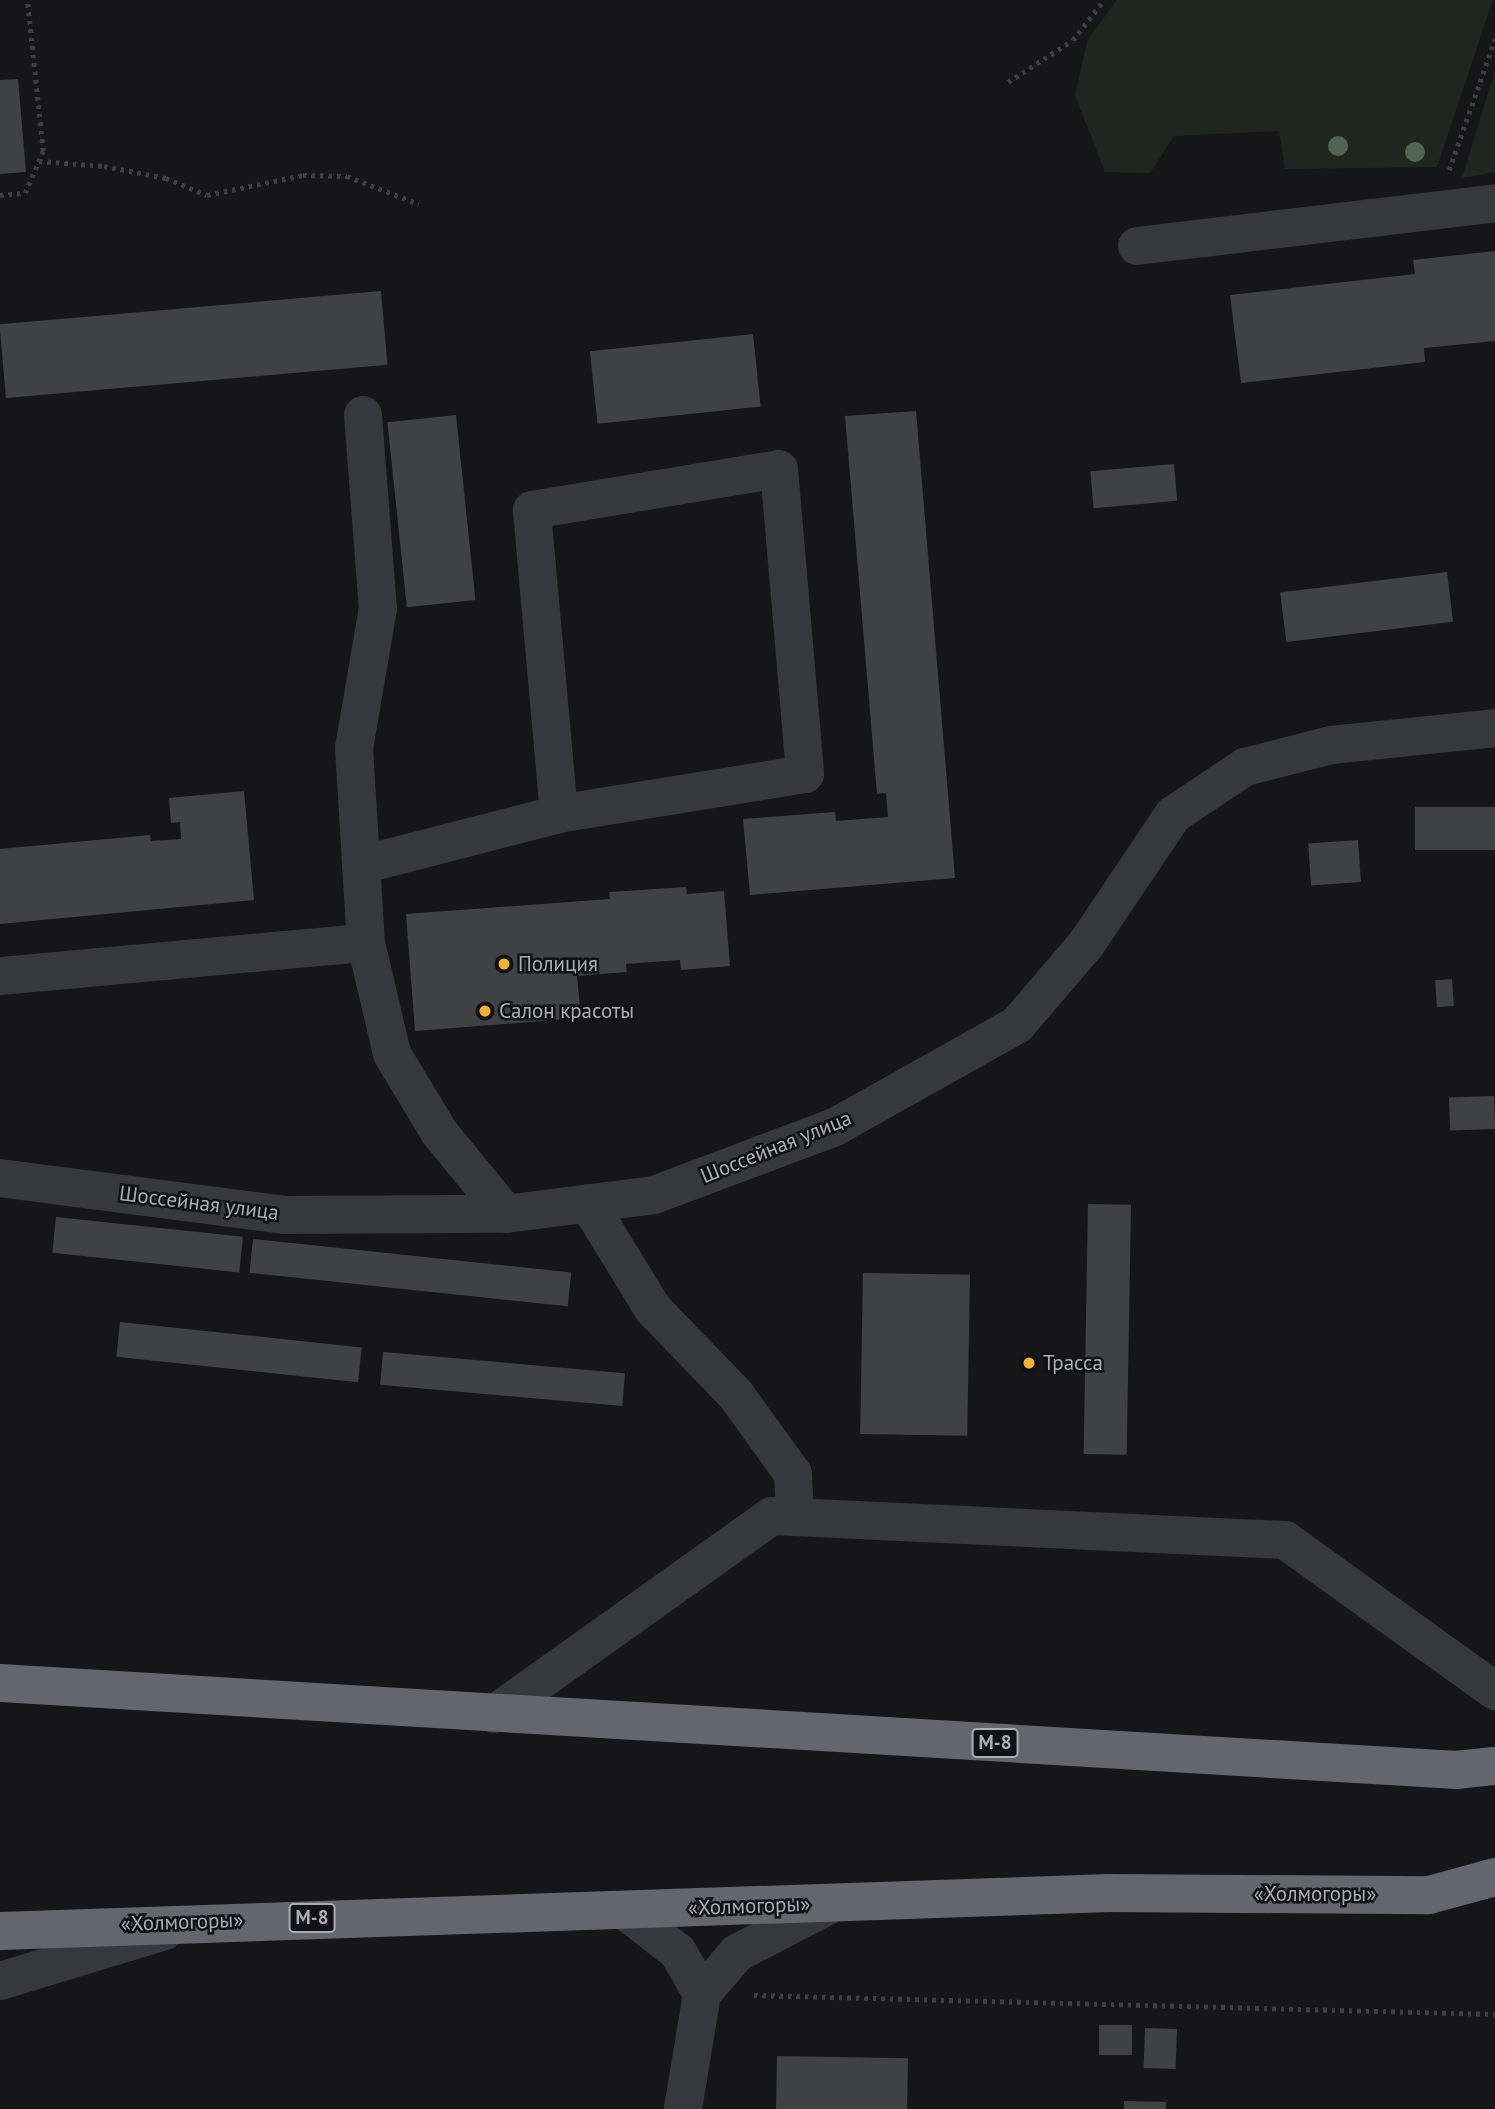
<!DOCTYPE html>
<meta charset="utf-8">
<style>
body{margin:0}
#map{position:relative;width:1495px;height:2109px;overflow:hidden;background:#161618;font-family:"PT Sans",sans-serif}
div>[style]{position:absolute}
.green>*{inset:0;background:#1e261f}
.building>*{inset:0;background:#404145;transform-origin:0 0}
.path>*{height:4.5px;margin-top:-2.25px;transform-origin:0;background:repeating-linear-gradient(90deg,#3d3f44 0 3.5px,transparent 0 8.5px)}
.minor>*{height:38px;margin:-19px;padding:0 19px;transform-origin:19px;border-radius:19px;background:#37383d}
.highway>*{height:38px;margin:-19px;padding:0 19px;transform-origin:19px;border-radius:19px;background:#63666e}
.trees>*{width:20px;height:20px;margin:-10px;border-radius:50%;background:#506452}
.dots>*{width:19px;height:19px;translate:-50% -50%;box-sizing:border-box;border:4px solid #111113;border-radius:50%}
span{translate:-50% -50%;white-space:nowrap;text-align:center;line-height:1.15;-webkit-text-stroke:5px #111113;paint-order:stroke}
.shield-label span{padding:2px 5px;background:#111113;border:2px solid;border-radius:5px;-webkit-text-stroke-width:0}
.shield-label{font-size:19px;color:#a8adb8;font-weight:700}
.poi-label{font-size:21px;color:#a8adb8}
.left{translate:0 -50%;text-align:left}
.street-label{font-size:21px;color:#a8adb8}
</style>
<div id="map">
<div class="green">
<i style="clip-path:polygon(1117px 0,1493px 0,1437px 167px,1285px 169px,1279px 131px,1174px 136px,1150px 173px,1105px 172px,1075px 95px,1088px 39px)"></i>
<i style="clip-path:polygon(1495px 70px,1495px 172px,1462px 178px)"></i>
</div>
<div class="building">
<i style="clip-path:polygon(18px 79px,26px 172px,0 174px,0 80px)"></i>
<i style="clip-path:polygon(1495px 251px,1495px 341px,1424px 348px,1425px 362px,1241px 383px,1230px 295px,1415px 274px,1413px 260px)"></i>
<i style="left:381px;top:291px;width:74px;height:383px;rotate:85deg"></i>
<i style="left:753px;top:334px;width:73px;height:164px;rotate:84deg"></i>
<i style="clip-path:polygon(916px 411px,955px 878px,750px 895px,743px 819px,835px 812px,836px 821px,888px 817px,886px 793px,877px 794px,845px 416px)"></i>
<i style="left:456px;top:415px;width:186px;height:69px;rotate:84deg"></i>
<i style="left:1174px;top:464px;width:37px;height:84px;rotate:85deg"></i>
<i style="left:1447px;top:572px;width:50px;height:168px;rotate:83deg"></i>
<i style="clip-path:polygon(244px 791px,254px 900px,0 924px,0 849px,150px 835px,151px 841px,181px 839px,180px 822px,171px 823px,169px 798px)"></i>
<i style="left:1495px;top:807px;width:43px;height:80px;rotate:90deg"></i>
<i style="left:1358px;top:840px;width:42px;height:50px;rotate:86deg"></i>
<i style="clip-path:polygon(686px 887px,687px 894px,724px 891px,730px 966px,681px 970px,680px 960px,626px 964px,627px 972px,577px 976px,581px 1018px,415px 1031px,406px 914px,610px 899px,609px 892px)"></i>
<i style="left:1452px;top:979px;width:27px;height:17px;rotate:86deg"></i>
<i style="left:1494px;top:1096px;width:33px;height:45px;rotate:88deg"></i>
<i style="left:1088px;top:1204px;width:43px;height:250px;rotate:1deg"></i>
<i style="left:56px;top:1217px;width:188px;height:36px;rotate:6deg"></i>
<i style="left:253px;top:1239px;width:320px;height:34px;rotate:6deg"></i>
<i style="left:863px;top:1273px;width:107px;height:161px;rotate:1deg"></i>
<i style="left:120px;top:1322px;width:243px;height:35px;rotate:6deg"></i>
<i style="left:383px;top:1352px;width:243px;height:33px;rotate:5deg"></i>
<i style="left:1132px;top:2025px;width:30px;height:33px;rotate:90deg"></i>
<i style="left:1145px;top:2028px;width:32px;height:40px;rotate:2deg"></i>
<i style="left:777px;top:2056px;width:131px;height:53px;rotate:1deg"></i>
<i style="left:1124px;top:2101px;width:42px;height:8px;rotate:1deg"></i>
</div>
<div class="path">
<i style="left:1008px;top:82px;width:77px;rotate:-32.9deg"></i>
<i style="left:1073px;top:40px;width:51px;rotate:-52.2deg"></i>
<i style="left:39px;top:161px;width:65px;rotate:4.4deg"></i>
<i style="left:104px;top:166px;width:63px;rotate:11deg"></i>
<i style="left:166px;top:178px;width:44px;rotate:22.5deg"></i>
<i style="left:207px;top:195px;width:98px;rotate:-11.8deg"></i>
<i style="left:303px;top:175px;width:44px;rotate:1.3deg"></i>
<i style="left:347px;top:176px;width:77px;rotate:21.3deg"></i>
<i style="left:1449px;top:170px;width:139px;rotate:-70.7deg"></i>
<i style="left:0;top:195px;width:25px;rotate:-5deg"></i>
<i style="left:25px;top:193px;width:46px;rotate:-66.8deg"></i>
<i style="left:43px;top:151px;width:152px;rotate:-96deg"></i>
<i style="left:754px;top:1995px;width:741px;rotate:1.47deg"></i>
</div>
<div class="minor">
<i style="left:1137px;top:246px;width:361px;rotate:-6.8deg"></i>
<i style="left:363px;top:415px;width:194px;rotate:85.6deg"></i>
<i style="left:378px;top:608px;width:142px;rotate:99.7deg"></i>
<i style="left:354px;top:748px;width:195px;rotate:86.5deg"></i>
<i style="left:366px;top:943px;width:114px;rotate:76.8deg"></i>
<i style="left:392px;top:1054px;width:91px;rotate:58.9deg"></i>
<i style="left:439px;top:1132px;width:106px;rotate:50.7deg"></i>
<i style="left:779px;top:469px;width:306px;rotate:85.1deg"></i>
<i style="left:805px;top:774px;width:249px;rotate:170.8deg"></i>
<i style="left:559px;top:814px;width:305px;rotate:-95.1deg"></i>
<i style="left:532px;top:510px;width:250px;rotate:-9.4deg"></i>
<i style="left:361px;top:865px;width:204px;rotate:-14.4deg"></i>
<i style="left:0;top:976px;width:367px;rotate:-5.2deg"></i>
<i style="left:0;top:1178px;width:285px;rotate:7.4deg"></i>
<i style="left:283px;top:1215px;width:223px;rotate:-0.3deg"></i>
<i style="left:506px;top:1214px;width:149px;rotate:-7.3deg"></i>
<i style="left:654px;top:1195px;width:193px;rotate:-20.6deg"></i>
<i style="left:835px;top:1127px;width:209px;rotate:-29.3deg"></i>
<i style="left:1017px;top:1025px;width:108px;rotate:-49.5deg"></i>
<i style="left:1087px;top:943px;width:154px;rotate:-56.1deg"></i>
<i style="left:1173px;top:815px;width:87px;rotate:-33.7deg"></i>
<i style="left:1245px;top:767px;width:89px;rotate:-14.3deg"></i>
<i style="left:1331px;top:745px;width:165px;rotate:-5.9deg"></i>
<i style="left:588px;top:1203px;width:124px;rotate:58.5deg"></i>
<i style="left:653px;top:1309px;width:120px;rotate:46deg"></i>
<i style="left:736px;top:1395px;width:97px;rotate:54.2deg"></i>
<i style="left:793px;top:1474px;width:43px;rotate:87.3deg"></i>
<i style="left:494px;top:1714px;width:341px;rotate:-35.5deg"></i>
<i style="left:772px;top:1516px;width:514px;rotate:2.68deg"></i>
<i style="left:1285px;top:1540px;width:259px;rotate:35.7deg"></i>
<i style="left:624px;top:1910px;width:68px;rotate:37.9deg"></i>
<i style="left:678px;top:1952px;width:48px;rotate:60.3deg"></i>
<i style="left:702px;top:1994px;width:117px;rotate:99.4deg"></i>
<i style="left:0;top:1981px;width:172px;rotate:-16.9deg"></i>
<i style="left:702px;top:1994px;width:54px;rotate:-49.5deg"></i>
<i style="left:737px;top:1953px;width:108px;rotate:-27.5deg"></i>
</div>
<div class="highway">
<i style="left:0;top:1683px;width:1459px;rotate:3.42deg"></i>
<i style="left:1456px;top:1770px;width:39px;rotate:-6deg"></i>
<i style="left:0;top:1931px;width:1110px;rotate:-1.96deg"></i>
<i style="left:1109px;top:1893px;width:320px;rotate:0.4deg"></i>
<i style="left:1429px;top:1895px;width:68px;rotate:-15.3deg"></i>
</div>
<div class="trees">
<i style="left:1338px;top:146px"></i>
<i style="left:1415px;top:152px"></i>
</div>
<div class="dots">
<i style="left:504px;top:964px;background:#f2b134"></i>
<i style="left:485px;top:1011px;background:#f2b134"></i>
<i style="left:1029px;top:1363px;background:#f2b134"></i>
</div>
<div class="shield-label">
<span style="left:995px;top:1743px">М-8</span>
<span style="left:312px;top:1918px">М-8</span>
</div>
<div class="poi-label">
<span class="left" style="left:518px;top:964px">Полиция</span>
<span class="left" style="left:499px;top:1011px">Салон красоты</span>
<span class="left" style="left:1043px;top:1363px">Трасса</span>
</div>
<div class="street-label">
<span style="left:776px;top:1147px;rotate:-22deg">Шоссейная улица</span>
<span style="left:199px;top:1203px;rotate:7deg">Шоссейная улица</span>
<span style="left:1315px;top:1894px">«Холмогоры»</span>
<span style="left:749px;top:1906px;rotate:-2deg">«Холмогоры»</span>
<span style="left:182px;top:1922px;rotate:-2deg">«Холмогоры»</span>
</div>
</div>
